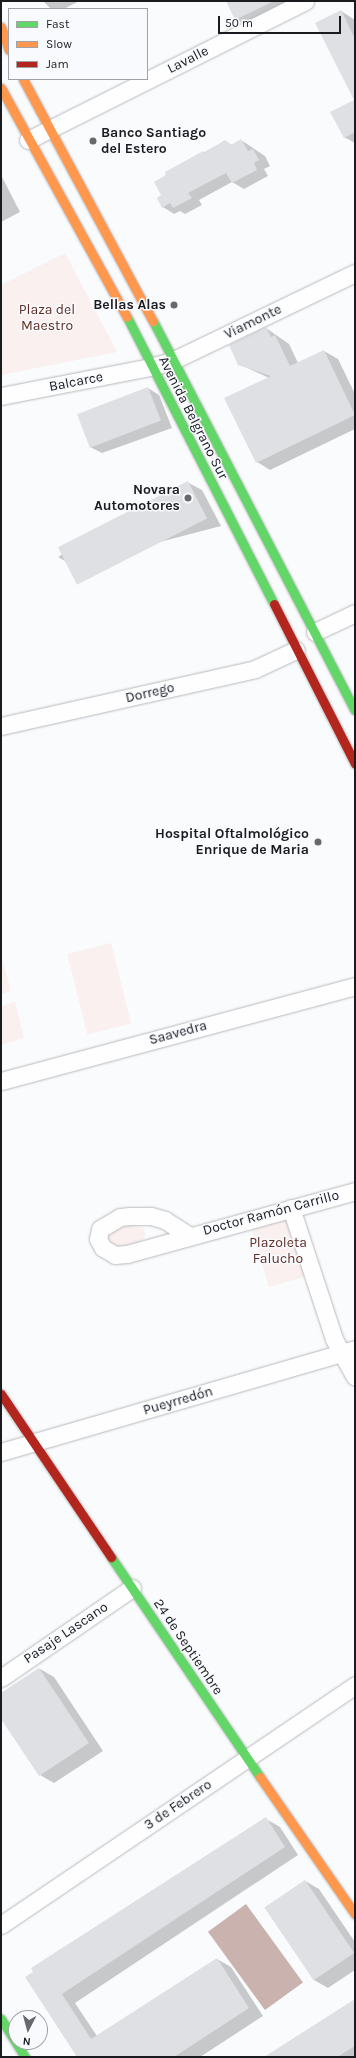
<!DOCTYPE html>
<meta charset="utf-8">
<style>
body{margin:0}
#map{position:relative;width:356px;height:2058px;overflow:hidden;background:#f9fbfd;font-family:Karla,sans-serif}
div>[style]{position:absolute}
.green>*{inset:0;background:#faf0ef;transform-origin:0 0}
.water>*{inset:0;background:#cab3ae;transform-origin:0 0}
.shadow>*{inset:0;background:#0003}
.building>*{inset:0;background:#dee0e3;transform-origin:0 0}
.roads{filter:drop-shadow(0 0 1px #b8b9bc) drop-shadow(0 0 1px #b8b9bc)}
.street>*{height:17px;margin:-8.5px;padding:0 8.5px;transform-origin:8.5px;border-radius:8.5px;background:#fefeff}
.fast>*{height:9px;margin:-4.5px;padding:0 4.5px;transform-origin:4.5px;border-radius:4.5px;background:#63d668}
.slow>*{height:9px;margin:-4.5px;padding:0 4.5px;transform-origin:4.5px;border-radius:4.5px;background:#ff974d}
.jam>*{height:9px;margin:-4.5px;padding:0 4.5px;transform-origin:4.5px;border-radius:4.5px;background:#b3261e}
.dots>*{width:11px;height:11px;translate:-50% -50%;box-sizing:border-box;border:2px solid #f8fafe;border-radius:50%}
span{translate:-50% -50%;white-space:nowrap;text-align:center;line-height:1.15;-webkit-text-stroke:3px #f8fafe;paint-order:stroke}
.street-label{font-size:14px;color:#191b1f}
.poi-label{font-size:14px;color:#191b1f;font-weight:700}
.left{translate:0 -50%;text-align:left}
.right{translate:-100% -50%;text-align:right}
.park-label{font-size:14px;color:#5f2f25}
.frame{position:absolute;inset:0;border:2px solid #191b1f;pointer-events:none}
.legend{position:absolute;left:8px;top:8px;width:140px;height:72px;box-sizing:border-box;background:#f8fafe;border:1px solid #9fa1a5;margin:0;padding:5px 7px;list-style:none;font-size:12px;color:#191b1f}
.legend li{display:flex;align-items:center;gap:8px;height:20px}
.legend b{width:20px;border:1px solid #9fa1a5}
.north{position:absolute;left:8px;top:2010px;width:40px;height:40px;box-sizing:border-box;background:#f8fafe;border:1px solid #9fa1a5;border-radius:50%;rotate:186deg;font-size:11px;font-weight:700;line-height:16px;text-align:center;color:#191b1f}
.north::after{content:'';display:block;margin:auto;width:14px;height:18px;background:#67696d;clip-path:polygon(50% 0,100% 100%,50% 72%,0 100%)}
.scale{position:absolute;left:218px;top:16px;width:123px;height:18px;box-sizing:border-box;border:2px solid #191b1f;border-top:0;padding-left:5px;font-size:12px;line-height:14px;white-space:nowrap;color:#191b1f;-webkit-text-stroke:3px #f8fafe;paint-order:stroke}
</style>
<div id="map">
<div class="green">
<i style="clip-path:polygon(65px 253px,117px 352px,1px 375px,1px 285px)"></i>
<i style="left:111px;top:943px;width:83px;height:45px;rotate:76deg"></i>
<i style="clip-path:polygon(1px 955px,11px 991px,1px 994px)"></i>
<i style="clip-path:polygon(15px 1002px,24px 1038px,1px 1045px,1px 1006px)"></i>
<i style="left:288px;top:1216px;width:63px;height:38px;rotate:74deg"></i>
<i style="clip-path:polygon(124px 1223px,143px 1228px,146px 1235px,139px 1244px,114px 1246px,107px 1240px,107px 1232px)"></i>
</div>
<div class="water">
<i style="left:246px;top:1904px;width:97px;height:47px;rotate:54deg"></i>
</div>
<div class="shadow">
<i style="clip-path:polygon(43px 1px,79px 1px,64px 9px,51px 9px)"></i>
<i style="clip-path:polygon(227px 1px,298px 1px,247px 26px,236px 19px)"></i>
<i style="clip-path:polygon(341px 11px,355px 20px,355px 100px)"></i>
<i style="clip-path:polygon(355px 101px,355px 143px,344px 137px)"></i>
<i style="clip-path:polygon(241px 140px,265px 156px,270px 166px,264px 169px,268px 176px,244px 189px,232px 182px,199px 200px,202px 205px,185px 214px,180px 211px,174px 214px,163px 207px,162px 195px,166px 173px,225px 141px,232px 145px)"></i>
<i style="clip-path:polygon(1px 175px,20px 212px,1px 222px)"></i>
<i style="clip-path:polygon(266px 328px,289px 344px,298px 363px,324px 351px,338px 359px,355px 394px,355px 429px,270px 470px,257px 462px,269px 378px,239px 364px)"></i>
<i style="clip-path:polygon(148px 388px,159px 395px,172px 428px,102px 453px,90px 447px)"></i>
<i style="clip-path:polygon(187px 482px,202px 490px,221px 526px,72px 565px,58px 557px)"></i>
<i style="clip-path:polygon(40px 1669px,54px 1677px,103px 1751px,54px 1783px,40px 1775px,1px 1717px,1px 1694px)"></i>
<i style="clip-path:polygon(266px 1819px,280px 1827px,298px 1855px,75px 2003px,97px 2036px,217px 1959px,231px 1967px,263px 2016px,200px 2057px,78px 2057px,27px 1977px)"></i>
<i style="clip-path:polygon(305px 1881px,319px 1889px,355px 1942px,355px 1970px,328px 1988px,314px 1980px)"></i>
<i style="clip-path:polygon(355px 2000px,355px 2057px,270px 2057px)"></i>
</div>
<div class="building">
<i style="clip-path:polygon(226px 1px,274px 1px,235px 20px)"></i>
<i style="clip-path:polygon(341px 10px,355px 39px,355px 132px,344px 138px,330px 112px,354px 100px,315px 23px)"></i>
<i style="clip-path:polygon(241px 139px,248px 151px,253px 149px,259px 160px,254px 163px,257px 170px,232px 183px,226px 173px,188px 193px,192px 198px,173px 208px,170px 203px,162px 208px,157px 198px,161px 195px,154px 182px,166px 175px,165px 172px,203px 151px,204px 153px,225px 140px,231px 145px)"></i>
<i style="clip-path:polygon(266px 327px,271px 337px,275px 335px,290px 366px,324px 350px,355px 415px,256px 463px,224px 398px,271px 376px,238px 365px,229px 345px)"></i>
<i style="left:148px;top:387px;width:36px;height:76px;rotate:69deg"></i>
<i style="left:188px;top:481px;width:42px;height:146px;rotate:63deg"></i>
<i style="clip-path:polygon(39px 1668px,89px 1743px,39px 1776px,1px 1719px,1px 1693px)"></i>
<i style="clip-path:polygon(266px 1817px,285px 1847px,62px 1994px,91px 2039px,217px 1958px,249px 2008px,174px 2057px,77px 2057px,25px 1977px,33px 1972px,31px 1968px)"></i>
<i style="left:305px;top:1880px;width:88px;height:49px;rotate:56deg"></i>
<i style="clip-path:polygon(355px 1999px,355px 2046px,337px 2057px,264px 2057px)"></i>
</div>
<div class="roads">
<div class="street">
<i style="left:28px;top:140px;width:310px;rotate:-26.6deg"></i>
<i style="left:1px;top:396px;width:152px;rotate:-11deg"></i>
<i style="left:150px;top:367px;width:23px;rotate:-15deg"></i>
<i style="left:172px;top:361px;width:203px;rotate:-25.7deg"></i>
<i style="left:315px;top:632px;width:44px;rotate:-25.4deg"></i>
<i style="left:1px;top:726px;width:260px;rotate:-12.6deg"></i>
<i style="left:255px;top:669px;width:45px;rotate:-24.9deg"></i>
<i style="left:1px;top:1081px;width:367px;rotate:-15deg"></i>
<i style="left:291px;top:1208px;width:138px;rotate:71.8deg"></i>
<i style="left:334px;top:1339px;width:43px;rotate:61.1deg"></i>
<i style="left:188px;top:1235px;width:27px;rotate:-147deg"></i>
<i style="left:165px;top:1220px;width:15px;rotate:-164deg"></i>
<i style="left:151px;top:1216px;width:21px;rotate:180deg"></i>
<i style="left:130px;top:1216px;width:10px;rotate:174deg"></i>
<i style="left:120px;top:1217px;width:23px;rotate:149deg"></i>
<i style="left:100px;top:1229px;width:10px;rotate:101deg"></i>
<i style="left:98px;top:1239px;width:10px;rotate:61deg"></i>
<i style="left:103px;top:1248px;width:14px;rotate:30deg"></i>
<i style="left:115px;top:1255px;width:12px;rotate:-5deg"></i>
<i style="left:127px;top:1254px;width:237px;rotate:-15.4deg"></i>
<i style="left:1px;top:1452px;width:369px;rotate:-16.2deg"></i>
<i style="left:1px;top:1678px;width:159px;rotate:-34.5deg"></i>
<i style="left:1px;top:1925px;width:428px;rotate:-34.1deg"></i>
</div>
<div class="fast">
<i style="left:127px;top:317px;width:322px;rotate:62.9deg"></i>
<i style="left:153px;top:321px;width:438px;rotate:62.6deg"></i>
<i style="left:111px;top:1557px;width:266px;rotate:55.9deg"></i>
<i style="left:1px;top:2019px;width:45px;rotate:57.7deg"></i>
</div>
<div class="slow">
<i style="left:1px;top:27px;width:24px;rotate:71deg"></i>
<i style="left:23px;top:79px;width:275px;rotate:61.8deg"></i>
<i style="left:1px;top:88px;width:261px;rotate:61.2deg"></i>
<i style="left:260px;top:1777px;width:167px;rotate:55.3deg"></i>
</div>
<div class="jam">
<i style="left:274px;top:604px;width:179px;rotate:63.1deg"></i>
<i style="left:1px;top:1394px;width:197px;rotate:56deg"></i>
</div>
</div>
<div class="dots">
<i style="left:93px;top:141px;background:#67696d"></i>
<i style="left:174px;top:305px;background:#67696d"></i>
<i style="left:188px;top:498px;background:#67696d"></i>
<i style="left:318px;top:842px;background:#67696d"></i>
</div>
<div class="street-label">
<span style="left:188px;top:60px;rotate:-27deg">Lavalle</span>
<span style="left:253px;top:322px;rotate:-26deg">Viamonte</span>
<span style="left:76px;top:382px;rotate:-11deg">Balcarce</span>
<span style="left:193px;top:418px;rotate:63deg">Avenida Belgrano Sur</span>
<span style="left:150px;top:693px;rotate:-13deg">Dorrego</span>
<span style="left:178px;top:1033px;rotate:-15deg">Saavedra</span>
<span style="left:271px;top:1213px;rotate:-15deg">Doctor Ramón Carrillo</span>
<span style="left:178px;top:1401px;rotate:-16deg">Pueyrredón</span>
<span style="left:66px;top:1633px;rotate:-34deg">Pasaje Lascano</span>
<span style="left:188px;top:1647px;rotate:56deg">24 de Septiembre</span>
<span style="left:178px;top:1805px;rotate:-34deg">3 de Febrero</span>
</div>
<div class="poi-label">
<span class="left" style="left:101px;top:141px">Banco Santiago<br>del Estero</span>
<span class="right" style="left:166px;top:305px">Bellas Alas</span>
<span class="right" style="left:180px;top:498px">Novara<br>Automotores</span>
<span class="right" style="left:309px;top:842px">Hospital Oftalmológico<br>Enrique de Maria</span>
</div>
<div class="park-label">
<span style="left:47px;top:318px">Plaza del<br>Maestro</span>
<span style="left:278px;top:1251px">Plazoleta<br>Falucho</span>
</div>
<div class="frame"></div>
<ul class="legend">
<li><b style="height:5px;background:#63d668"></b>Fast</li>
<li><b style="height:5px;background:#ff974d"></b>Slow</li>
<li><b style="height:5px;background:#b3261e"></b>Jam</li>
</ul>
<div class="north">N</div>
<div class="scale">50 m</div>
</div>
